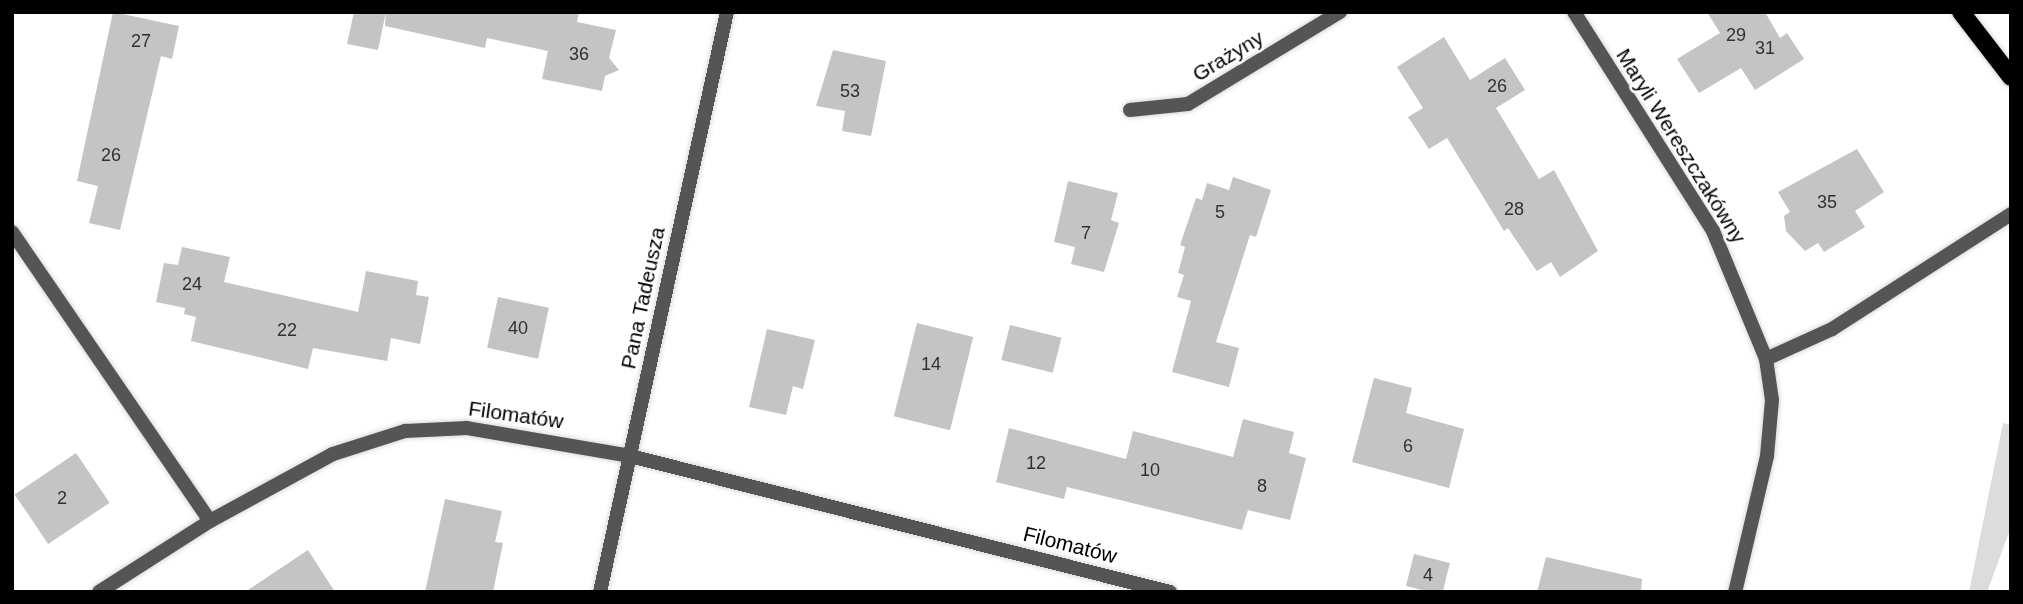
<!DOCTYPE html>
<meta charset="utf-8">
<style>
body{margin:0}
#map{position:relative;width:2023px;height:604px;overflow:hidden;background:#fff;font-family:Helvetica,sans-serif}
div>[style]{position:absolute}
.green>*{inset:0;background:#dcdcdc}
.building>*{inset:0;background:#c4c4c4;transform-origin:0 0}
.roads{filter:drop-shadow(0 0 2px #dbdbdb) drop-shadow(0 0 2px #dbdbdb)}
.street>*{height:14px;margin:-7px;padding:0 7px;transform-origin:7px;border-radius:7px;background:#555}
.primary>*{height:18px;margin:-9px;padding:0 9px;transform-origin:9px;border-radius:9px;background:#000}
span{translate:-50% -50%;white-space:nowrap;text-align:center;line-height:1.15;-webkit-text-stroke:5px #fff;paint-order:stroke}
.number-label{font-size:18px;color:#313131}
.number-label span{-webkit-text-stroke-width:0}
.street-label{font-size:21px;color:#000}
.frame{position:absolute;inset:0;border:14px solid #000;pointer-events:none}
</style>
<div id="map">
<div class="green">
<i style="clip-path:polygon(2003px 423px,2011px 425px,2011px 527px,1987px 592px,1969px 592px)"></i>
</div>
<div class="building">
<i style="clip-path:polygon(113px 12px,179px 26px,172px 59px,161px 56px,120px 230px,89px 223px,98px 186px,77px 181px)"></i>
<i style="clip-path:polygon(354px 12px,386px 12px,378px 50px,347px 44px)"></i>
<i style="clip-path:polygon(386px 12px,579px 12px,577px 22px,616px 30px,609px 58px,619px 70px,605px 76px,602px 91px,542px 79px,548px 51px,487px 38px,485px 48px,385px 26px)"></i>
<i style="clip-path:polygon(1707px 12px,1765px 12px,1780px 38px,1787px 33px,1804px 59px,1755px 90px,1741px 68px,1699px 93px,1677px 59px,1720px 33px)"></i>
<i style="clip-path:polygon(1444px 37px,1470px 80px,1505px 58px,1525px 90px,1496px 108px,1539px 179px,1554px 170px,1598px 251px,1560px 277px,1551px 262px,1537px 271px,1534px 267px,1508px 228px,1504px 231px,1447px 138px,1429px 149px,1408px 117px,1423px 108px,1397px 67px)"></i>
<i style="clip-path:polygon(833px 50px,886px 61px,871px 136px,842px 131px,845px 111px,816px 106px)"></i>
<i style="clip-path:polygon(1857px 149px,1884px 192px,1855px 211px,1865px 227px,1824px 252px,1818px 243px,1805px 251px,1786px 231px,1784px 216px,1790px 212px,1778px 192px)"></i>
<i style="clip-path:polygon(1233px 177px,1271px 190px,1256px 237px,1250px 235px,1216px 342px,1239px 348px,1229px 387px,1172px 372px,1191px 301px,1177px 297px,1184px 275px,1178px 273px,1185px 247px,1180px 245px,1196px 198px,1202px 200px,1207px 183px,1229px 190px)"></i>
<i style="clip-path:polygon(1068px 181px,1118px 193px,1111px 220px,1119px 223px,1104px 272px,1071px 264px,1075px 247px,1054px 242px)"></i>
<i style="clip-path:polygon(182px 247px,230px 257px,224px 282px,358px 312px,366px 271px,418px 281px,416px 295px,429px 297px,420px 344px,391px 338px,387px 361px,313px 348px,308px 369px,191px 341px,196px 317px,184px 314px,185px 308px,156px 302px,164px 263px,178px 265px)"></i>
<i style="left:498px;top:297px;width:52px;height:52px;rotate:12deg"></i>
<i style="left:917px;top:323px;width:58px;height:96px;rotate:14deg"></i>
<i style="left:1010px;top:325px;width:53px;height:36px;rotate:14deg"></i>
<i style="clip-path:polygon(767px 329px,815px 340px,803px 389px,793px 386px,786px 415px,749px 407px)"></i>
<i style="clip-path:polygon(1374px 378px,1412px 388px,1406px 413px,1464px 429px,1449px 488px,1352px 462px)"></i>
<i style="clip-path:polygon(1243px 419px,1294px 432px,1289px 453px,1306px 458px,1290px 520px,1248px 510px,1242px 530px,1067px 487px,1064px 499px,996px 482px,1009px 428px,1126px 459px,1133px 431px,1233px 457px)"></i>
<i style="left:76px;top:453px;width:60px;height:74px;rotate:56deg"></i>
<i style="clip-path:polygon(445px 499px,502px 511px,495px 542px,503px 543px,493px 592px,425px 592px)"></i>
<i style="clip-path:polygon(308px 550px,335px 592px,245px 592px)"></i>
<i style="left:1414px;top:554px;width:37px;height:33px;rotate:14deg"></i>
<i style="clip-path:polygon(1546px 557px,1642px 579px,1641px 592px,1537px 592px)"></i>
</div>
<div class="roads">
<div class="street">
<i style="left:1574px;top:12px;width:259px;rotate:57.6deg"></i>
<i style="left:1713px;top:231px;width:139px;rotate:67.5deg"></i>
<i style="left:1766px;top:359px;width:41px;rotate:81.7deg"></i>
<i style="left:1772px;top:400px;width:56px;rotate:95.1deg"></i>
<i style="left:1767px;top:456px;width:140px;rotate:103.2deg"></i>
<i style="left:1130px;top:110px;width:58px;rotate:-5.9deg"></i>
<i style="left:1188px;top:104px;width:178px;rotate:-31.2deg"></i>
<i style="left:12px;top:232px;width:350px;rotate:55.6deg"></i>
<i style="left:210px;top:521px;width:140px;rotate:-28.6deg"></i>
<i style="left:333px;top:454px;width:76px;rotate:-17.7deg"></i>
<i style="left:405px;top:431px;width:62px;rotate:-2.8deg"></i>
<i style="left:467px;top:428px;width:165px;rotate:9.7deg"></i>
<i style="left:630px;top:456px;width:557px;rotate:14.14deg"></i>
<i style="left:1766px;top:359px;width:72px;rotate:-24.4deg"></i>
<i style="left:1832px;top:329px;width:213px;rotate:-32.7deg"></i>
<i style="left:99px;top:592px;width:132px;rotate:-32.6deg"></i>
<i style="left:600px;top:592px;width:594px;rotate:-77.65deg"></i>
</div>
<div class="primary">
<i style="left:1961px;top:12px;width:82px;rotate:52.4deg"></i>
</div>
</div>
<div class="number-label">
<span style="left:1736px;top:35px">29</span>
<span style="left:141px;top:41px">27</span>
<span style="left:1765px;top:48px">31</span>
<span style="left:579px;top:54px">36</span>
<span style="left:1497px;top:86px">26</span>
<span style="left:850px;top:91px">53</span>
<span style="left:111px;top:155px">26</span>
<span style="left:1827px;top:202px">35</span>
<span style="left:1514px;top:209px">28</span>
<span style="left:1220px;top:212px">5</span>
<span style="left:1086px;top:233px">7</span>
<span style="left:192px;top:284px">24</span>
<span style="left:518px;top:328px">40</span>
<span style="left:287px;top:330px">22</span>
<span style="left:931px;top:364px">14</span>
<span style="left:1408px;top:446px">6</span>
<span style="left:1036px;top:463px">12</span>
<span style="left:1150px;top:470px">10</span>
<span style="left:1262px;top:486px">8</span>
<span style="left:62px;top:498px">2</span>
<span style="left:1428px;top:575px">4</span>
</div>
<div class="street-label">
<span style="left:1228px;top:56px;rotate:-31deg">Grażyny</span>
<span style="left:1681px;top:146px;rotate:58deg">Maryli Wereszczakówny</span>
<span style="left:643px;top:298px;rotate:-78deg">Pana Tadeusza</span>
<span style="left:516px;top:415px;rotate:8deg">Filomatów</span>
<span style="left:1070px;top:545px;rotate:14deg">Filomatów</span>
</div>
<div class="frame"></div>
</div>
